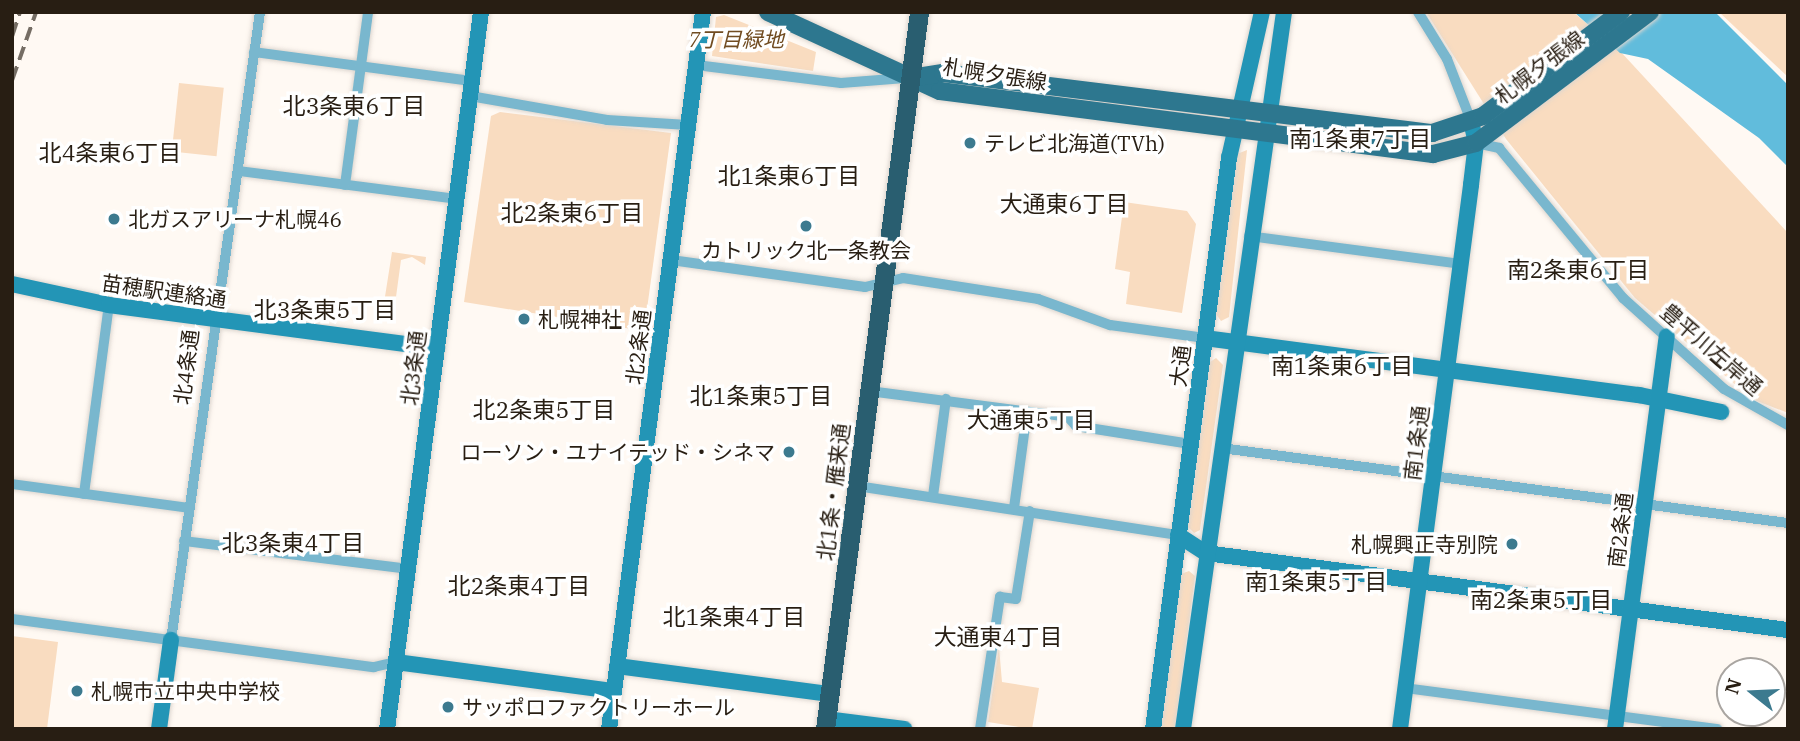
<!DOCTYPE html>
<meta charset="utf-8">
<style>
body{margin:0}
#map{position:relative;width:1800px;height:741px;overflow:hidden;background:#fff9f3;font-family:"IBM Plex Serif","Noto Sans JP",serif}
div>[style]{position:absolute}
.green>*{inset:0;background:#f9dcc0;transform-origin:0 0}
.water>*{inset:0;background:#61bcdc}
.roads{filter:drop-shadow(0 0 2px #ddd6cf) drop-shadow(0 0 2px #ddd6cf)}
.street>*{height:10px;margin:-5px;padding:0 5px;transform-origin:5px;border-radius:5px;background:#79b7ce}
.secondary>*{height:16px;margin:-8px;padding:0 8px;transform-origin:8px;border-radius:8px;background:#2395b6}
.primary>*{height:18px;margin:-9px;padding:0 9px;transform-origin:9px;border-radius:9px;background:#2d778f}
.highway>*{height:19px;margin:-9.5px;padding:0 9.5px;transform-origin:9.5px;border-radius:9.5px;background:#295e70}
.rail>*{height:3.5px;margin-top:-1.75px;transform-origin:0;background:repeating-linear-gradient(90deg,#756d64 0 14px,transparent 0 21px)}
.dots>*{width:19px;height:19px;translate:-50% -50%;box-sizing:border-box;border:4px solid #fff;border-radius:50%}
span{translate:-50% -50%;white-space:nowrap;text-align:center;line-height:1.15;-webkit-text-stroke:7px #fff;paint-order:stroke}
.park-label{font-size:21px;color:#714c21;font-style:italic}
.street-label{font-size:21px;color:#281e13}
.poi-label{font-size:21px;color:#281e13}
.left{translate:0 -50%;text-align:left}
.right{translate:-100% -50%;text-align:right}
.neighbourhood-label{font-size:23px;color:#281e13}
.frame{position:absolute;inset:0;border:14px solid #281e13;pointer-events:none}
.north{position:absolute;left:1716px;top:657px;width:70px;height:70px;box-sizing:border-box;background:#fff;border:2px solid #a9a5a1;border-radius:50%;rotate:288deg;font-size:19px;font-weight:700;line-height:28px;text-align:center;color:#281e13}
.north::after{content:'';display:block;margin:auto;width:24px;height:32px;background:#3c7a8f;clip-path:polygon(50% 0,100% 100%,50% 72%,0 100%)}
</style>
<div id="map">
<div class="green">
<i style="clip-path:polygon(1426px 12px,1573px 12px,1620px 51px,1788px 233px,1788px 413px,1752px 399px,1635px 298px,1506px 139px)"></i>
<i style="clip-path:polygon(1720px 12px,1788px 12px,1788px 77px,1719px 12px)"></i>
<i style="clip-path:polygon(724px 15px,816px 52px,813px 71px,712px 56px,716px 17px)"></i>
<i style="left:179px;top:83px;width:45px;height:69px;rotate:6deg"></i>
<i style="clip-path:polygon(500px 112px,671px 133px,644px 331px,464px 302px,491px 116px)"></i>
<i style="clip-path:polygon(1247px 150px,1229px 317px,1221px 321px,1216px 314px,1237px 154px)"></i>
<i style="clip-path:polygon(1124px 202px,1187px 211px,1196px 224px,1182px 313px,1126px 304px,1130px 272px,1115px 269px)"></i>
<i style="clip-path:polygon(392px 252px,426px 257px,425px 265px,412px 257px,401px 260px,396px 297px,384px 303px)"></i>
<i style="clip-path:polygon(1216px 358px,1223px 365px,1200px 530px,1194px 533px,1188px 527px,1210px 362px)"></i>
<i style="clip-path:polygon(1189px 571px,1195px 576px,1175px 729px,1161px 729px,1181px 574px)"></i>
<i style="clip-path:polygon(12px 636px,58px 642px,47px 729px,12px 729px)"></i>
<i style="clip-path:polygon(999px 647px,1002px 682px,1039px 688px,1032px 729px,988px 722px)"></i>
</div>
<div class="water">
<i style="clip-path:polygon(1574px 12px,1715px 12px,1788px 85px,1788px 167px,1759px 138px,1648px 59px,1620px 53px)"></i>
</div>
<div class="roads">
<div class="street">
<i style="left:1418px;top:12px;width:55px;rotate:58.3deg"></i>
<i style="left:1447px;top:59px;width:66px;rotate:68.8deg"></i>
<i style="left:254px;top:52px;width:220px;rotate:7.6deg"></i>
<i style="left:696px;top:65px;width:146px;rotate:7.1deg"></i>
<i style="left:841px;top:83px;width:64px;rotate:-4.5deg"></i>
<i style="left:470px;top:96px;width:139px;rotate:9.9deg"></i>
<i style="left:607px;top:120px;width:81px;rotate:3.5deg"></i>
<i style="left:1476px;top:143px;width:24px;rotate:12deg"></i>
<i style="left:1499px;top:148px;width:195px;rotate:50.4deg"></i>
<i style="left:1623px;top:298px;width:136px;rotate:42deg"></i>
<i style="left:1724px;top:389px;width:73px;rotate:29.4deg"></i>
<i style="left:239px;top:171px;width:220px;rotate:7.3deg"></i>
<i style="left:345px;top:185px;width:175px;rotate:-82.4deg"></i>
<i style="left:1249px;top:236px;width:214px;rotate:7.5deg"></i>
<i style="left:671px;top:260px;width:196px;rotate:7.9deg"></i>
<i style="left:865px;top:287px;width:39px;rotate:-13deg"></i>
<i style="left:903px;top:278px;width:137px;rotate:8.8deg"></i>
<i style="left:1038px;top:299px;width:77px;rotate:19.9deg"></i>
<i style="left:1110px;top:325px;width:96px;rotate:7.8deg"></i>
<i style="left:869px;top:391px;width:201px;rotate:7.4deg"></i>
<i style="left:1068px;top:417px;width:12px;rotate:48deg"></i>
<i style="left:1076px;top:426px;width:116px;rotate:8.9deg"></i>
<i style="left:1221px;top:448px;width:572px;rotate:7.54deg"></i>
<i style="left:12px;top:484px;width:179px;rotate:7.7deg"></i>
<i style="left:857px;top:486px;width:325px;rotate:8.7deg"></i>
<i style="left:84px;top:494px;width:191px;rotate:-82.5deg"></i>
<i style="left:933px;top:496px;width:98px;rotate:-82.4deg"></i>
<i style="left:1014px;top:508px;width:97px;rotate:-82.3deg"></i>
<i style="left:184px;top:541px;width:226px;rotate:7.1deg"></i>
<i style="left:12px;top:619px;width:365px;rotate:7.6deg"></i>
<i style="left:374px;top:667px;width:23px;rotate:-13deg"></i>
<i style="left:171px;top:640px;width:634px;rotate:-81.93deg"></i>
<i style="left:1405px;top:688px;width:315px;rotate:7.5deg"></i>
<i style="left:980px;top:729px;width:134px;rotate:-81.4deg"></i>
<i style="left:1000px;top:597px;width:16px;rotate:7deg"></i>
<i style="left:1016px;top:599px;width:89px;rotate:-81deg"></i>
</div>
<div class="secondary">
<i style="left:12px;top:284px;width:99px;rotate:12.2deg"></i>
<i style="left:109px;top:305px;width:331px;rotate:7.5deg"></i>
<i style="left:1205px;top:338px;width:438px;rotate:7.5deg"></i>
<i style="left:1639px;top:395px;width:84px;rotate:11.7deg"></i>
<i style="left:1178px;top:535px;width:33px;rotate:33deg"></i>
<i style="left:1206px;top:553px;width:587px;rotate:7.54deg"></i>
<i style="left:396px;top:662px;width:220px;rotate:7.6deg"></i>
<i style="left:617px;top:666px;width:215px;rotate:7.5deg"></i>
<i style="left:826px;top:719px;width:79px;rotate:7.3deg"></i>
<i style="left:159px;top:729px;width:90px;rotate:-82.3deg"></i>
<i style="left:387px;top:729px;width:723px;rotate:-82.53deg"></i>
<i style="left:609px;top:729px;width:723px;rotate:-82.53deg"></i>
<i style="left:1153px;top:729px;width:576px;rotate:-82.42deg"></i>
<i style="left:1229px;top:158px;width:150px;rotate:-77.3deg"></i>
<i style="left:1183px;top:729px;width:724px;rotate:-81.98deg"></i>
<i style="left:1400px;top:729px;width:549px;rotate:-82.56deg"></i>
<i style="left:1471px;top:185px;width:42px;rotate:-83.2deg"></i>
<i style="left:1476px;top:143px;width:23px;rotate:-103deg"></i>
<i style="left:1615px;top:729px;width:396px;rotate:-82.5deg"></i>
</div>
<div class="primary">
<i style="left:768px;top:12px;width:189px;rotate:24.7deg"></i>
<i style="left:940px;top:91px;width:497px;rotate:7.3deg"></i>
<i style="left:1433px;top:154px;width:44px;rotate:-14.3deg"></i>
<i style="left:1476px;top:143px;width:218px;rotate:-37deg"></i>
<i style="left:911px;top:78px;width:32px;rotate:-9deg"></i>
<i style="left:943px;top:73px;width:493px;rotate:7deg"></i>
<i style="left:1432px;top:133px;width:54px;rotate:-18.4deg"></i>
<i style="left:1483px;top:116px;width:173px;rotate:-37deg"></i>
</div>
<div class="highway">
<i style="left:825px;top:729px;width:723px;rotate:-82.53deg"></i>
</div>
</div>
<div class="rail">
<i style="left:12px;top:36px;width:25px;rotate:-72deg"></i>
<i style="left:12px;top:80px;width:72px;rotate:-70.6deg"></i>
</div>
<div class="dots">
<i style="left:970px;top:143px;background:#3c7a8f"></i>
<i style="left:114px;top:219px;background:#3c7a8f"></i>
<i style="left:806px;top:226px;background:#3c7a8f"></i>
<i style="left:524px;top:319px;background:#3c7a8f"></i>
<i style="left:789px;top:452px;background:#3c7a8f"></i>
<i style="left:1512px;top:544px;background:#3c7a8f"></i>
<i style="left:77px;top:691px;background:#3c7a8f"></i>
<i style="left:448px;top:707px;background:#3c7a8f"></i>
</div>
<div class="park-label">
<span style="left:736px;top:39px">7丁目緑地</span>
</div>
<div class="street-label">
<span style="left:1539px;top:67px;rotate:-37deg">札幌夕張線</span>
<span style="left:995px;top:74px;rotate:9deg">札幌夕張線</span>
<span style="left:164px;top:291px;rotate:8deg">苗穂駅連絡通</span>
<span style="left:638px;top:347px;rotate:-83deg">北2条通</span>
<span style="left:1712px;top:349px;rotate:41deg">豊平川左岸通</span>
<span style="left:1180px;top:366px;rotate:-83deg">大通</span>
<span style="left:186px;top:367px;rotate:-83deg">北4条通</span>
<span style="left:413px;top:368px;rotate:-83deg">北3条通</span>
<span style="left:1416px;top:443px;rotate:-83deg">南1条通</span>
<span style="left:833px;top:492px;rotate:-83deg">北1条・雁来通</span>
<span style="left:1620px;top:530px;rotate:-83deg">南2条通</span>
</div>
<div class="poi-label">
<span class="left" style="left:984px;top:143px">テレビ北海道(TVh)</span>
<span class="left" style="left:128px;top:219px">北ガスアリーナ札幌46</span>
<span style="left:806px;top:250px">カトリック北一条教会</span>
<span class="left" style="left:538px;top:319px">札幌神社</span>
<span class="right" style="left:775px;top:452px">ローソン・ユナイテッド・シネマ</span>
<span class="right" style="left:1498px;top:544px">札幌興正寺別院</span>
<span class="left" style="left:91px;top:691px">札幌市立中央中学校</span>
<span class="left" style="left:462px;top:707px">サッポロファクトリーホール</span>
</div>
<div class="neighbourhood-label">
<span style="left:354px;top:105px">北3条東6丁目</span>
<span style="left:1360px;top:138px">南1条東7丁目</span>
<span style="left:110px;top:152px">北4条東6丁目</span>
<span style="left:789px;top:175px">北1条東6丁目</span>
<span style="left:1064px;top:203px">大通東6丁目</span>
<span style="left:572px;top:212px">北2条東6丁目</span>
<span style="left:1578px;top:269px">南2条東6丁目</span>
<span style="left:325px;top:309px">北3条東5丁目</span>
<span style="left:1342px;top:365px">南1条東6丁目</span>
<span style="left:761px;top:395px">北1条東5丁目</span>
<span style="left:544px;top:409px">北2条東5丁目</span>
<span style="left:1031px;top:419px">大通東5丁目</span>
<span style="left:293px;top:542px">北3条東4丁目</span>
<span style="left:1316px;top:581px">南1条東5丁目</span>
<span style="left:519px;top:585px">北2条東4丁目</span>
<span style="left:1541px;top:599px">南2条東5丁目</span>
<span style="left:734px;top:616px">北1条東4丁目</span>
<span style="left:998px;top:636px">大通東4丁目</span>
</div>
<div class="frame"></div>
<div class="north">N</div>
</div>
